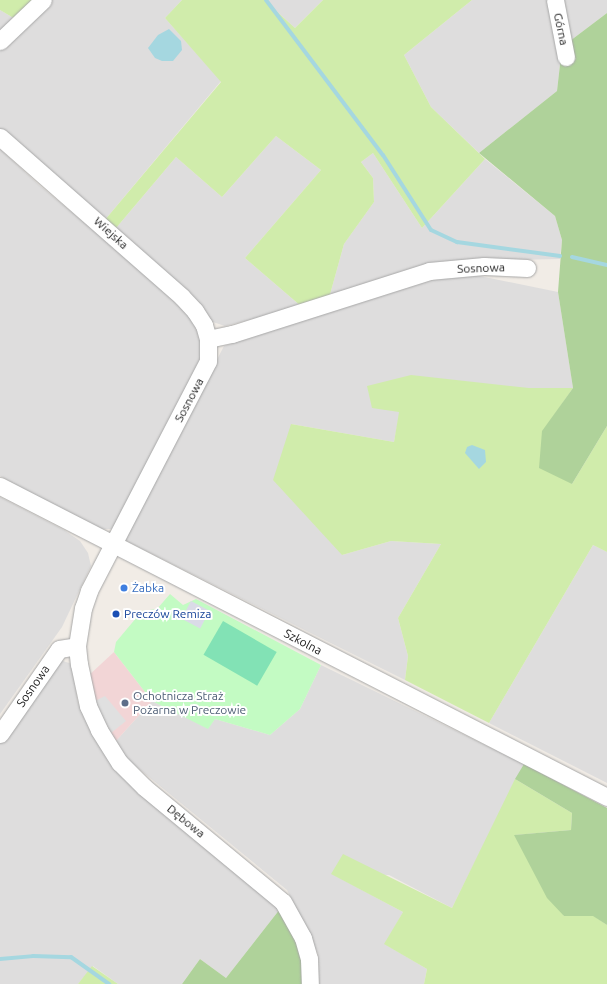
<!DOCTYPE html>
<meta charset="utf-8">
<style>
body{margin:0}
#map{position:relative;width:607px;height:984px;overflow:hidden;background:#f1ece6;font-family:Ubuntu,sans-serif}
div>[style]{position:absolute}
.residential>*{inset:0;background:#dedddd}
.commercial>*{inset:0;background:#f2d5d6}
.grass>*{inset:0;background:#d0ecab}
.forest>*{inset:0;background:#afd29a}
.park>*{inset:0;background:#c3fbc3}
.pitch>*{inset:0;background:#82e2b5;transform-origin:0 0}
.parking>*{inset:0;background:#e0e0e0}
.plaza>*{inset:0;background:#dadbe7;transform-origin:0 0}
.water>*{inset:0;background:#a5d7e0}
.stream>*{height:4px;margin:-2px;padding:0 2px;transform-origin:2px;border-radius:2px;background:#a5d7e0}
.roads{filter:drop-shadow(0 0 1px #a7a7a7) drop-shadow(0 0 1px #a7a7a7)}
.minor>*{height:17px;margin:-8.5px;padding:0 8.5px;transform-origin:8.5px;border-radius:8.5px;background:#fff}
.dots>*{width:11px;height:11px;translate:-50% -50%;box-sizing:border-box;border:2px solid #fff;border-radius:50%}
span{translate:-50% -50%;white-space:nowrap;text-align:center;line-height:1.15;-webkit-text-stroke:4px #fff;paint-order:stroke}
.street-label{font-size:12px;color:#202020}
.shop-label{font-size:12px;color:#366cbe}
.left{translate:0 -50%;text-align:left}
.transit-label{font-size:12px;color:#164399}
.service-label{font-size:12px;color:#4e5e75}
</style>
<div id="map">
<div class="residential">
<i style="clip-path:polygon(50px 0,182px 0,165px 18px,221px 81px,104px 221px,0 130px,0 50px)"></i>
<i style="clip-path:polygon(264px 0,323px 0,295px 28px)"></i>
<i style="clip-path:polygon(472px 0,607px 0,607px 13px,562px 47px,557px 91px,479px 153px,431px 107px,404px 55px)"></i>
<i style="clip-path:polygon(0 10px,17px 20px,0 38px)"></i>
<i style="clip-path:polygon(276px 136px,321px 170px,245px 258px,302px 307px,225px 326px,210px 321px,116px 228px,176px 157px,222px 197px)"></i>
<i style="clip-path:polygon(0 149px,39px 185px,174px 297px,200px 328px,202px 358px,112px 529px,96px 529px,0 476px)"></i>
<i style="clip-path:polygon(373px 153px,422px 228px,485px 159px,555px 216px,562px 240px,560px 259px,451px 261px,329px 298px,344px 244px,374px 202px,373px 178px,361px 162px)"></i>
<i style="clip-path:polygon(460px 272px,558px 292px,573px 388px,529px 388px,400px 411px,394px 442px,291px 424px,342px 555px,391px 541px,441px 544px,398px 618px,408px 656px,405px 680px,124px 540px,224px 346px,350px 304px)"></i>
<i style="clip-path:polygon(0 497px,64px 530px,80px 541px,88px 553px,91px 566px,62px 627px,0 714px)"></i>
<i style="clip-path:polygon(593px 545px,607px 552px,607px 783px,489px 723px)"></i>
<i style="clip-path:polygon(60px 660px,72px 664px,78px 703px,98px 741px,280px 909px,226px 978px,200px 959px,182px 984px,118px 984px,93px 966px,78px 984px,0 984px,0 742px)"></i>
<i style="clip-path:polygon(321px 665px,524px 764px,452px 908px,389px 875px,332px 874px,403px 912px,385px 944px,427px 969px,424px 984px,319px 984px,318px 954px,287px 890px,127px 759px,115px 742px,152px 701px,208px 728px,215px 719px,270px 735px,300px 709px)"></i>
</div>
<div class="commercial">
<i style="clip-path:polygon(114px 652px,152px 701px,115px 742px,107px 730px,87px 677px)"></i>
</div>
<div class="grass">
<i style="clip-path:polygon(0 0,40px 0,17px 20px,0 10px)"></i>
<i style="clip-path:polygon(182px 0,264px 0,295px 28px,323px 0,472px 0,404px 55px,431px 107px,485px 159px,422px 228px,373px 153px,361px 162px,373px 178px,374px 202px,344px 244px,329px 298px,302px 307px,245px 258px,321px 170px,276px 136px,222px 197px,176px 157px,116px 228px,104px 221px,221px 82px,165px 18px)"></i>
<i style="clip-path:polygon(411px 375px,529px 388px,573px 388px,543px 431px,572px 484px,607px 426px,607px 552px,593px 545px,489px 723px,405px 680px,408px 656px,398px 618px,441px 544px,391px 541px,342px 555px,273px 480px,291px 424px,394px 442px,399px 412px,372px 408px,367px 386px)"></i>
<i style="clip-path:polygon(515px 779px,572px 813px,571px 830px,515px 835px,564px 916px,594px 916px,607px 925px,607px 984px,424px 984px,427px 969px,384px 944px,403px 912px,331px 874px,343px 854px,452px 908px)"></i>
<i style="clip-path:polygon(92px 966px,118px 984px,78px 984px)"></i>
</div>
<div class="forest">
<i style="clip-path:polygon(607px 13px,607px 426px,572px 484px,539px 468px,542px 431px,573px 388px,558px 292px,562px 240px,555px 216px,479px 153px,557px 91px,562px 47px)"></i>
<i style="clip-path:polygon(524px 764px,607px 808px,607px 925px,593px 916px,564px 916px,547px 898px,514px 835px,571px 830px,572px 813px,515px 779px)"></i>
<i style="clip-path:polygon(280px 909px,293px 931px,304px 961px,304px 984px,182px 984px,200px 959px,226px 978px)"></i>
</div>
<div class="park">
<i style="clip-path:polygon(170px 594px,183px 605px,196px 599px,321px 665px,300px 709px,270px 735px,215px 719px,208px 729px,152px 701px,114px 652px,116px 642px,142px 611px,157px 609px)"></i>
</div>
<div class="pitch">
<i style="left:223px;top:621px;width:62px;height:39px;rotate:30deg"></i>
</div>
<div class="parking">
<i style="clip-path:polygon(105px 696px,126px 721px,111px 733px,93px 702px)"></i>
</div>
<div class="plaza">
<i style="left:191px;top:601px;width:21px;height:20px;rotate:28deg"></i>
</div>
<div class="water">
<i style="clip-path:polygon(169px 29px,181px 41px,182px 50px,173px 61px,162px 61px,155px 58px,148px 48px,158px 35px)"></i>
<i style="clip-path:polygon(472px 445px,485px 450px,486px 462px,479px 469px,465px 453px,467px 447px)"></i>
</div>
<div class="stream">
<i style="left:266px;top:0;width:194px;rotate:53deg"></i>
<i style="left:383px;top:155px;width:89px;rotate:57.4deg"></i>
<i style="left:431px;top:230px;width:29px;rotate:25deg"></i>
<i style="left:457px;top:242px;width:104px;rotate:7.7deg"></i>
<i style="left:572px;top:257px;width:36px;rotate:13deg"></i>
<i style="left:0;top:959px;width:33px;rotate:-5deg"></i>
<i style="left:33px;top:956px;width:38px;rotate:2deg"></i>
<i style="left:71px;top:957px;width:47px;rotate:35.4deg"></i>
</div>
<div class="roads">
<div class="minor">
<i style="left:555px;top:0;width:58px;rotate:79.1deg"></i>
<i style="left:0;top:41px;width:59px;rotate:-43.6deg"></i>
<i style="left:0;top:137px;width:242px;rotate:41.3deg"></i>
<i style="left:182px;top:297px;width:19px;rotate:47deg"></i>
<i style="left:195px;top:311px;width:17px;rotate:57deg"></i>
<i style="left:204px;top:325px;width:15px;rotate:74deg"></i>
<i style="left:208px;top:339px;width:22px;rotate:90deg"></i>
<i style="left:208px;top:361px;width:259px;rotate:117.4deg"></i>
<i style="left:89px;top:591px;width:18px;rotate:109deg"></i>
<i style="left:83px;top:608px;width:38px;rotate:99deg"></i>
<i style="left:77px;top:646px;width:18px;rotate:84deg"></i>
<i style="left:79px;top:664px;width:43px;rotate:77.9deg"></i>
<i style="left:88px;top:706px;width:26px;rotate:65deg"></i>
<i style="left:99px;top:730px;width:39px;rotate:58deg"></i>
<i style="left:120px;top:763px;width:34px;rotate:45deg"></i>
<i style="left:144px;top:787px;width:180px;rotate:39.6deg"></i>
<i style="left:283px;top:902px;width:41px;rotate:60.9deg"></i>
<i style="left:303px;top:938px;width:22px;rotate:74deg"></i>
<i style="left:309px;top:959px;width:25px;rotate:88deg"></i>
<i style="left:208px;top:339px;width:25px;rotate:-12deg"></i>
<i style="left:232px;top:334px;width:207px;rotate:-17.7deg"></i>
<i style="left:429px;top:271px;width:55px;rotate:-5.2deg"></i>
<i style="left:484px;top:266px;width:43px;rotate:2.7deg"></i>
<i style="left:0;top:486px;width:682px;rotate:27.13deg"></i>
<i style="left:0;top:734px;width:103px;rotate:-55.2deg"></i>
<i style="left:59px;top:649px;width:18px;rotate:-9deg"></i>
</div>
</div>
<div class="dots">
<i style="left:124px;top:588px;background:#3f7fe0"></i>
<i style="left:116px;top:614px;background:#1a4fb4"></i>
<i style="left:125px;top:703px;background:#5c6f8a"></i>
</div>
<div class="street-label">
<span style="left:561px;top:29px;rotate:78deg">Górna</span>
<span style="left:111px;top:233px;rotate:42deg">Wiejska</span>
<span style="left:481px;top:268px;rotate:-2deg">Sosnowa</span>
<span style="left:189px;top:400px;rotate:-62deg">Sosnowa</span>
<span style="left:303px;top:642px;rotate:28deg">Szkolna</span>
<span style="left:33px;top:686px;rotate:-55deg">Sosnowa</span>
<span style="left:186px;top:821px;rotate:39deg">Dębowa</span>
</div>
<div class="shop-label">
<span class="left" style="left:132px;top:588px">Żabka</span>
</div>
<div class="transit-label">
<span class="left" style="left:124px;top:614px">Preczów Remiza</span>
</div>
<div class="service-label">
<span class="left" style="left:133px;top:703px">Ochotnicza Straż<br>Pożarna w Preczowie</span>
</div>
</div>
